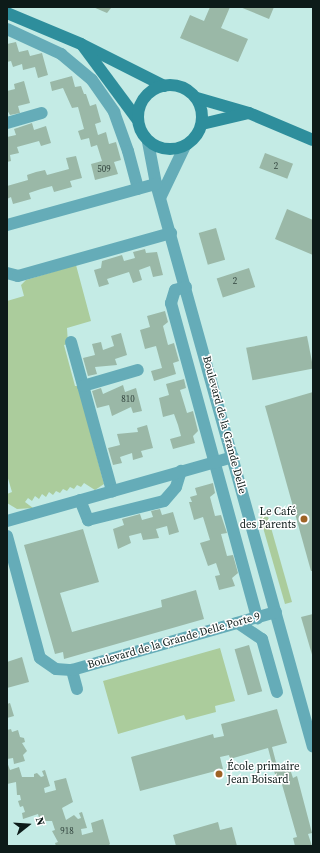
<!DOCTYPE html>
<meta charset="utf-8">
<style>
body{margin:0}
#map{position:relative;width:320px;height:853px;overflow:hidden;background:#c4ebe5;font-family:"Source Serif 4",serif}
div>[style]{position:absolute}
.green>*{inset:0;background:#abcc9c}
.building>*{inset:0;background:#9ab8a7;transform-origin:0 0}
.street>*{height:12px;margin:-6px;padding:0 6px;transform-origin:6px;border-radius:6px;background:#65acb8}
.secondary>*{height:12px;margin:-6px;padding:0 6px;transform-origin:6px;border-radius:6px;background:#2e8e9c}
.secondary>.ring{margin:-6px;padding:0;box-sizing:content-box;background:none;border:12px solid #2e8e9c;border-radius:50%}
.dots>*{width:11px;height:11px;translate:-50% -50%;box-sizing:border-box;border:2px solid #fff;border-radius:50%}
span{translate:-50% -50%;white-space:nowrap;text-align:center;line-height:1.15;-webkit-text-stroke:3px #fff;paint-order:stroke}
.number-label{font-size:9px;color:#30423c}
.number-label span{-webkit-text-stroke-width:0}
.street-label{font-size:11px;color:#0d1b19}
.poi-label{font-size:11px;color:#0d1b19}
.right{translate:-100% -50%;text-align:right}
.left{translate:0 -50%;text-align:left}
.frame{position:absolute;inset:0;border:8px solid #0d1b19;pointer-events:none}
.north{position:absolute;left:8px;top:805px;width:40px;height:40px;-webkit-text-stroke:3px #fff;paint-order:stroke;rotate:73deg;font-size:11px;font-weight:700;line-height:16px;text-align:center;color:#0d1b19}
.north::after{content:'';display:block;margin:auto;width:14px;height:18px;background:#0d1b19;clip-path:polygon(50% 0,100% 100%,50% 72%,0 100%)}
</style>
<div id="map">
<div class="green">
<i style="clip-path:polygon(76px 265px,91px 321px,67px 328px,68px 344px,64px 345px,75px 386px,78px 386px,104px 484px,95px 490px,84px 483px,81px 487px,77px 485px,74px 489px,70px 487px,67px 491px,63px 489px,60px 493px,56px 491px,53px 495px,49px 492px,46px 497px,42px 494px,39px 499px,35px 496px,32px 501px,28px 498px,25px 502px,33px 508px,17px 509px,7px 503px,7px 494px,12px 492px,7px 475px,7px 301px,24px 296px,21px 285px,26px 280px)"></i>
<i style="clip-path:polygon(264px 516px,268px 517px,292px 602px,285px 604px,260px 517px)"></i>
<i style="clip-path:polygon(220px 648px,235px 701px,215px 706px,216px 712px,186px 720px,184px 715px,118px 734px,103px 681px)"></i>
</div>
<div class="building">
<i style="clip-path:polygon(93px 7px,111px 7px,111px 8px,107px 13px)"></i>
<i style="clip-path:polygon(210px 7px,230px 7px,221px 28px,248px 39px,238px 62px,180px 38px,190px 15px,204px 21px)"></i>
<i style="clip-path:polygon(240px 7px,274px 7px,269px 19px)"></i>
<i style="clip-path:polygon(16px 42px,19px 52px,28px 50px,30px 56px,42px 53px,48px 75px,38px 78px,35px 67px,23px 70px,22px 64px,13px 67px,11px 61px,7px 62px,7px 44px)"></i>
<i style="clip-path:polygon(72px 76px,75px 87px,81px 86px,84px 94px,86px 94px,90px 106px,96px 104px,101px 122px,95px 124px,98px 135px,106px 132px,109px 144px,116px 142px,121px 160px,114px 162px,118px 174px,95px 180px,91px 164px,102px 161px,97px 145px,91px 147px,89px 138px,81px 140px,78px 131px,84px 129px,78px 107px,72px 108px,63px 88px,52px 91px,50px 82px)"></i>
<i style="clip-path:polygon(24px 81px,30px 103px,18px 106px,20px 113px,10px 115px,7px 110px,7px 91px,15px 89px,14px 84px)"></i>
<i style="clip-path:polygon(32px 123px,34px 130px,46px 126px,51px 143px,41px 146px,39px 141px,17px 147px,19px 153px,10px 155px,11px 161px,7px 162px,7px 137px,16px 135px,14px 129px)"></i>
<i style="left:265px;top:153px;width:30px;height:16px;rotate:21deg"></i>
<i style="clip-path:polygon(76px 156px,82px 178px,70px 181px,72px 187px,54px 192px,52px 186px,41px 189px,29px 193px,31px 199px,13px 204px,11px 197px,7px 199px,7px 186px,28px 180px,27px 175px,36px 172px,45px 170px,47px 175px,69px 169px,66px 158px)"></i>
<i style="clip-path:polygon(287px 209px,313px 220px,313px 255px,275px 239px)"></i>
<i style="left:216px;top:228px;width:33px;height:18px;rotate:74deg"></i>
<i style="clip-path:polygon(145px 249px,146px 253px,157px 252px,163px 275px,153px 277px,150px 266px,139px 270px,142px 280px,133px 283px,129px 272px,107px 279px,109px 284px,99px 287px,94px 270px,101px 268px,102px 261px,122px 255px,124px 261px,135px 258px,133px 252px)"></i>
<i style="left:249px;top:268px;width:20px;height:34px;rotate:72deg"></i>
<i style="clip-path:polygon(165px 311px,168px 322px,163px 326px,168px 345px,174px 343px,179px 361px,173px 363px,176px 374px,154px 381px,151px 371px,162px 368px,156px 346px,145px 349px,140px 330px,150px 327px,147px 316px)"></i>
<i style="clip-path:polygon(121px 333px,127px 355px,115px 359px,117px 365px,95px 367px,97px 374px,88px 376px,83px 358px,95px 355px,92px 344px,101px 342px,103px 350px,114px 346px,111px 336px)"></i>
<i style="left:307px;top:336px;width:33px;height:62px;rotate:79deg"></i>
<i style="clip-path:polygon(184px 379px,186px 388px,180px 390px,187px 413px,193px 411px,198px 431px,193px 436px,195px 443px,173px 449px,170px 439px,181px 436px,178px 425px,174px 414px,163px 417px,159px 398px,169px 395px,166px 384px)"></i>
<i style="clip-path:polygon(123px 385px,125px 392px,136px 388px,142px 411px,133px 413px,131px 407px,112px 416px,109px 405px,97px 408px,92px 391px,101px 388px,103px 394px)"></i>
<i style="clip-path:polygon(313px 392px,313px 571px,311px 571px,265px 406px)"></i>
<i style="clip-path:polygon(147px 425px,153px 448px,141px 451px,143px 457px,133px 460px,132px 453px,120px 457px,122px 463px,113px 465px,108px 448px,120px 445px,117px 434px,138px 432px,137px 428px)"></i>
<i style="clip-path:polygon(213px 483px,215px 493px,210px 497px,215px 516px,221px 515px,227px 533px,221px 534px,227px 556px,233px 555px,238px 573px,232px 578px,235px 586px,219px 590px,215px 576px,220px 575px,216px 563px,208px 566px,200px 543px,210px 540px,203px 517px,194px 520px,189px 502px,192px 502px,190px 497px,197px 495px,195px 488px)"></i>
<i style="clip-path:polygon(160px 509px,162px 515px,173px 512px,179px 532px,169px 535px,167px 526px,156px 529px,159px 538px,143px 540px,141px 533px,129px 536px,131px 543px,118px 549px,113px 529px,124px 525px,122px 519px,140px 514px,142px 520px,153px 517px,151px 511px)"></i>
<i style="clip-path:polygon(83px 529px,99px 582px,60px 593px,72px 632px,162px 607px,161px 600px,196px 590px,204px 619px,64px 659px,63px 652px,55px 654px,24px 545px)"></i>
<i style="clip-path:polygon(313px 614px,313px 658px,301px 617px)"></i>
<i style="left:249px;top:645px;width:48px;height:15px;rotate:74deg"></i>
<i style="clip-path:polygon(22px 657px,29px 682px,7px 688px,7px 662px)"></i>
<i style="clip-path:polygon(10px 703px,14px 716px,7px 718px,7px 704px)"></i>
<i style="clip-path:polygon(277px 709px,287px 743px,272px 747px,277px 766px,288px 763px,293px 778px,297px 776px,312px 833px,308px 834px,312px 846px,295px 846px,293px 838px,297px 837px,281px 781px,277px 782px,268px 748px,230px 759px,229px 755px,220px 757px,223px 769px,140px 791px,131px 757px,213px 734px,214px 738px,224px 736px,221px 724px)"></i>
<i style="clip-path:polygon(11px 729px,12px 732px,18px 730px,20px 737px,24px 738px,25px 742px,22px 743px,27px 751px,23px 755px,25px 761px,14px 764px,13px 758px,7px 759px,7px 730px)"></i>
<i style="clip-path:polygon(7px 762px,10px 770px,19px 767px,22px 777px,34px 777px,34px 774px,37px 773px,41px 777px,44px 776px,42px 771px,45px 770px,50px 786px,44px 788px,45px 793px,56px 790px,54px 781px,66px 778px,73px 802px,62px 808px,66px 820px,74px 815px,78px 819px,81px 818px,79px 813px,82px 812px,87px 828px,81px 829px,82px 835px,93px 832px,91px 823px,103px 819px,110px 844px,108px 846px,56px 846px,55px 843px,58px 842px,52px 831px,55px 830px,52px 821px,40px 821px,38px 814px,23px 819px,22px 813px,25px 812px,23px 806px,20px 807px,18px 801px,21px 800px,20px 795px,17px 795px,16px 782px,7px 784px)"></i>
<i style="clip-path:polygon(218px 822px,220px 830px,232px 827px,237px 846px,176px 846px,173px 835px)"></i>
</div>
<div class="street">
<i style="left:7px;top:29px;width:60px;rotate:24.8deg"></i>
<i style="left:61px;top:54px;width:40px;rotate:40deg"></i>
<i style="left:92px;top:80px;width:39px;rotate:55deg"></i>
<i style="left:114px;top:112px;width:41px;rotate:70.3deg"></i>
<i style="left:128px;top:151px;width:39px;rotate:75deg"></i>
<i style="left:7px;top:123px;width:36px;rotate:-16deg"></i>
<i style="left:148px;top:142px;width:43px;rotate:79.2deg"></i>
<i style="left:156px;top:184px;width:584px;rotate:74.42deg"></i>
<i style="left:161px;top:196px;width:55px;rotate:-64.4deg"></i>
<i style="left:7px;top:225px;width:155px;rotate:-15.4deg"></i>
<i style="left:7px;top:273px;width:11px;rotate:15deg"></i>
<i style="left:18px;top:276px;width:159px;rotate:-15.7deg"></i>
<i style="left:186px;top:287px;width:11px;rotate:165deg"></i>
<i style="left:175px;top:290px;width:14px;rotate:107deg"></i>
<i style="left:171px;top:303px;width:327px;rotate:74.7deg"></i>
<i style="left:71px;top:342px;width:155px;rotate:74.6deg"></i>
<i style="left:83px;top:386px;width:57px;rotate:-16.2deg"></i>
<i style="left:80px;top:500px;width:22px;rotate:68deg"></i>
<i style="left:88px;top:520px;width:78px;rotate:-14deg"></i>
<i style="left:164px;top:501px;width:18px;rotate:-49deg"></i>
<i style="left:176px;top:487px;width:17px;rotate:-73deg"></i>
<i style="left:7px;top:521px;width:235px;rotate:-15.8deg"></i>
<i style="left:7px;top:536px;width:126px;rotate:74.9deg"></i>
<i style="left:40px;top:658px;width:19px;rotate:35deg"></i>
<i style="left:56px;top:669px;width:16px;rotate:4deg"></i>
<i style="left:238px;top:623px;width:29px;rotate:34deg"></i>
<i style="left:262px;top:639px;width:55px;rotate:74.2deg"></i>
<i style="left:77px;top:689px;width:20px;rotate:-105deg"></i>
<i style="left:72px;top:670px;width:212px;rotate:-15.9deg"></i>
</div>
<div class="secondary">
<i style="left:7px;top:13px;width:80px;rotate:22.7deg"></i>
<i style="left:81px;top:44px;width:93px;rotate:26.8deg"></i>
<i style="left:83px;top:46px;width:91px;rotate:53.5deg"></i>
<i class="ring" style="left:138px;top:85px;width:52px;height:52px"></i>
<i style="left:197px;top:98px;width:54px;rotate:16.1deg"></i>
<i style="left:249px;top:113px;width:69px;rotate:22.9deg"></i>
<i style="left:202px;top:124px;width:47px;rotate:-13.4deg"></i>
</div>
<div class="dots">
<i style="left:304px;top:519px;background:#9e6225"></i>
<i style="left:219px;top:774px;background:#9e6225"></i>
</div>
<div class="number-label">
<span style="left:276px;top:166px">2</span>
<span style="left:104px;top:169px">509</span>
<span style="left:235px;top:281px">2</span>
<span style="left:128px;top:399px">810</span>
<span style="left:67px;top:831px">918</span>
</div>
<div class="street-label">
<span style="left:224px;top:425px;rotate:75deg">Boulevard de la Grande Delle</span>
<span style="left:174px;top:641px;rotate:-16deg">Boulevard de la Grande Delle Porte 9</span>
</div>
<div class="poi-label">
<span class="right" style="left:296px;top:519px">Le Café<br>des Parents</span>
<span class="left" style="left:227px;top:774px">École primaire<br>Jean Boisard</span>
</div>
<div class="frame"></div>
<div class="north">N</div>
</div>
